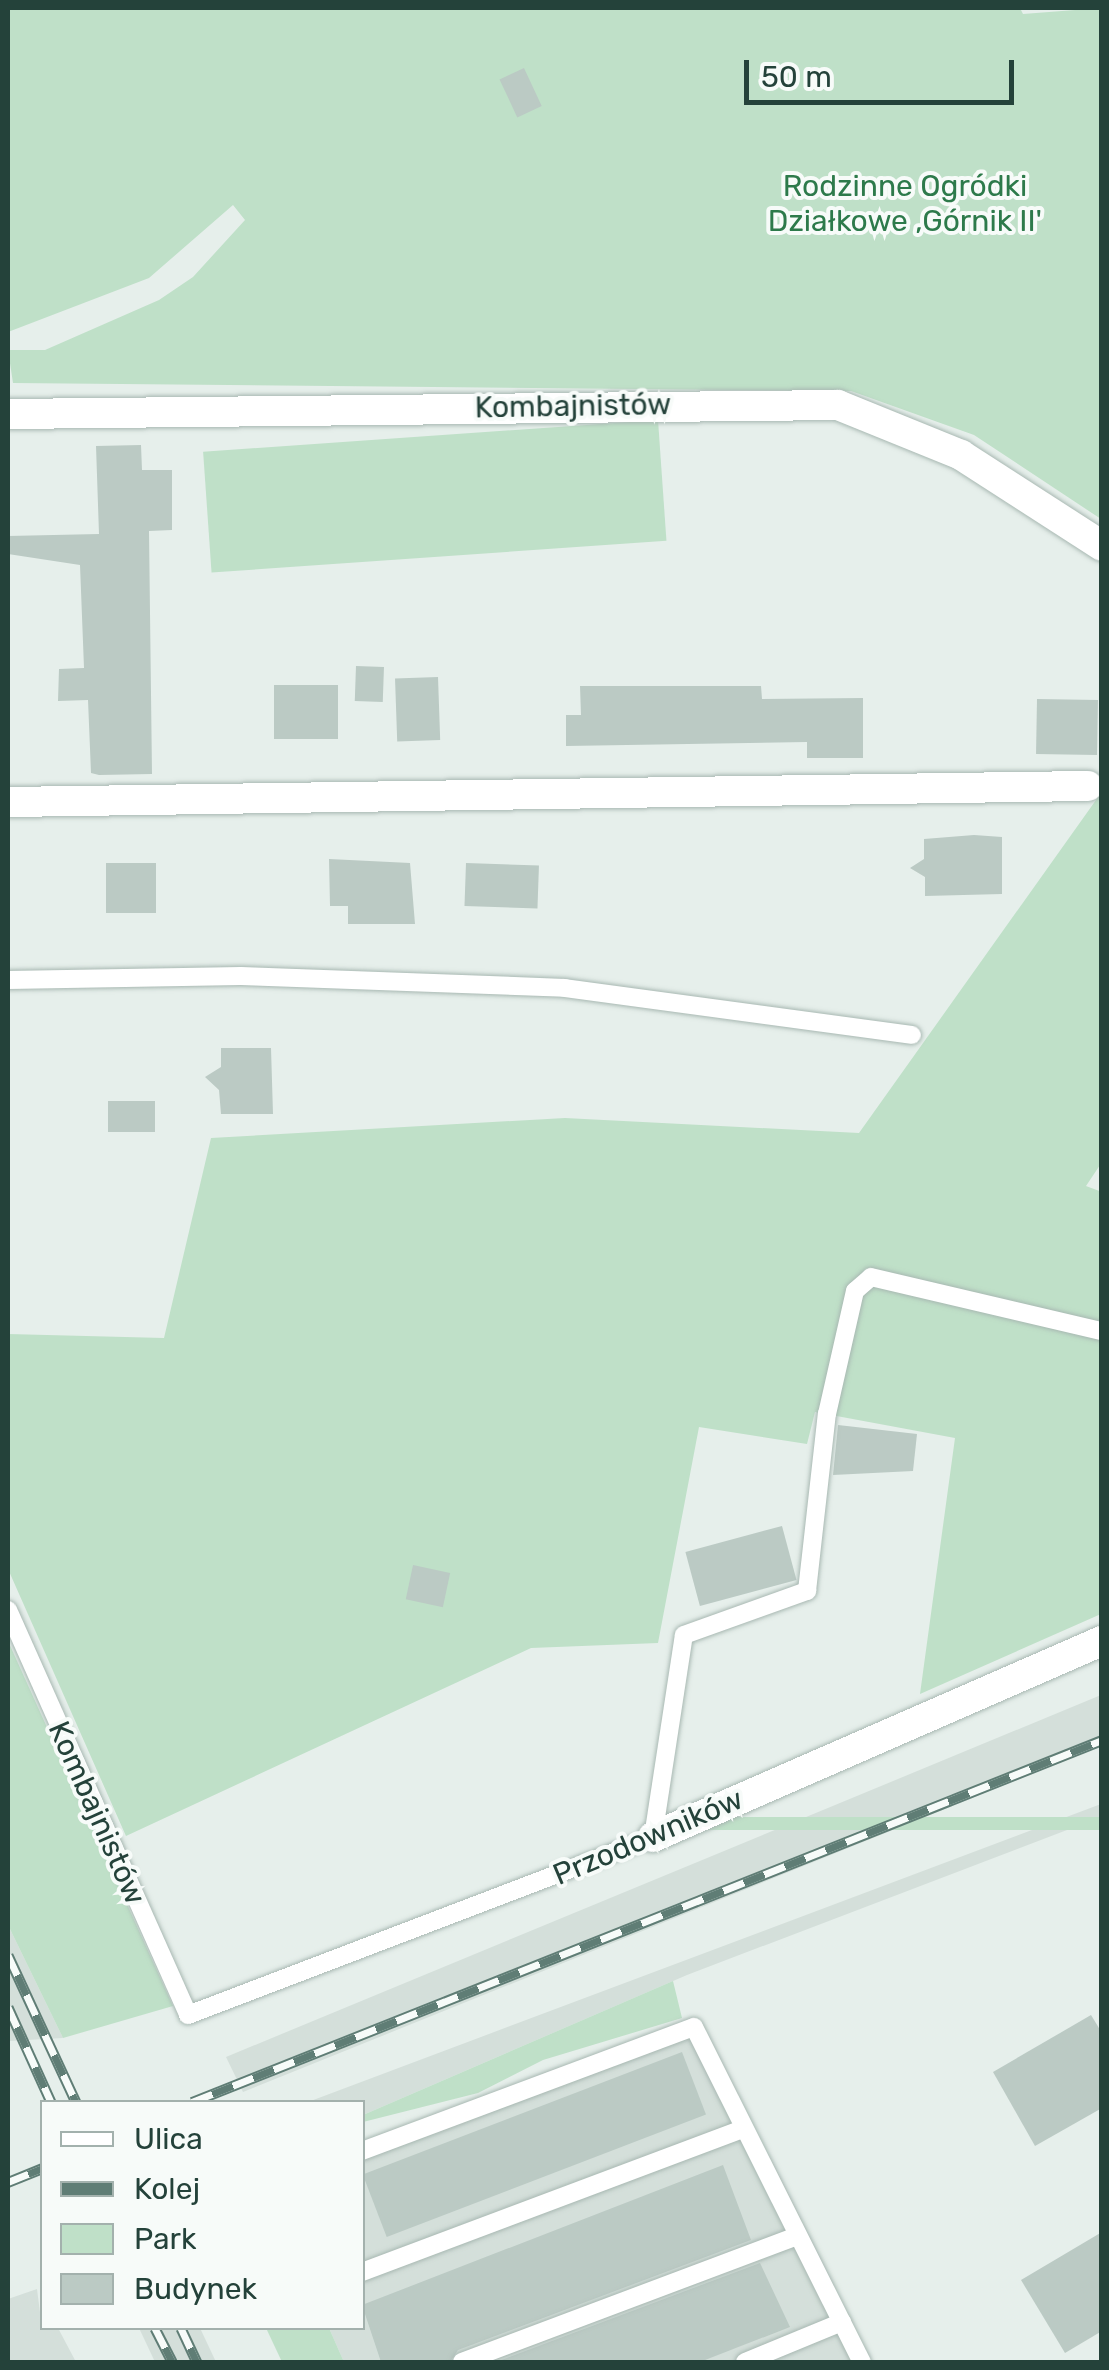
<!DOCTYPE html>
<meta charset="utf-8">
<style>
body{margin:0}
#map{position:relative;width:1109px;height:2370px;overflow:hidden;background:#e6efeb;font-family:Rubik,sans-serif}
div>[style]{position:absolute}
.built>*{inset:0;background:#d4dfda}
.green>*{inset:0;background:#bfe0c8;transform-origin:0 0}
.building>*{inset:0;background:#bbcac4;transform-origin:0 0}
.roads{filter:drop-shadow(0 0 2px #a8b8b2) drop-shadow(0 0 2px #a8b8b2)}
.lane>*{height:18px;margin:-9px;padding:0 9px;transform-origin:9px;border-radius:9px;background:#fff}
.street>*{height:30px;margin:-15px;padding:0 15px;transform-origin:15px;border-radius:15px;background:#fff}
.rail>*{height:11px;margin-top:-5.5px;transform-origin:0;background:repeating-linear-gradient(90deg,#f7fbf9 0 22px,#5f7d75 0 44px);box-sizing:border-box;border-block:2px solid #5f7d75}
span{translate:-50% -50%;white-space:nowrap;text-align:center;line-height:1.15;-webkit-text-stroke:8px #f7fbf9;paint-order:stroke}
.park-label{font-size:30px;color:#2d7a4b}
.street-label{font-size:30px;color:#24423a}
.frame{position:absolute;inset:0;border:10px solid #24423a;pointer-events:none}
.legend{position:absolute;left:40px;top:2100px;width:325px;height:230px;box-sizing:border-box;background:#f7fbf9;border:2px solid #a3b1ad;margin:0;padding:12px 18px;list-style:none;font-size:30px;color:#24423a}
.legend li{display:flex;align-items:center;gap:20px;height:50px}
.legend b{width:50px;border:2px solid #a3b1ad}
.scale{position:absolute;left:744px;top:60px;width:270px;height:45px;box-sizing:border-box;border:5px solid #24423a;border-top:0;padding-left:12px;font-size:30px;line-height:35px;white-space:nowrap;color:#24423a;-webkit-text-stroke:8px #f7fbf9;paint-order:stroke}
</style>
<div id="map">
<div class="built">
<i style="clip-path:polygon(1101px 1695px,1101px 1746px,243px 2092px,226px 2057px)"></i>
<i style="clip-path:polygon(1101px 1804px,1101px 1817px,687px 1975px,363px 2115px,362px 2102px,308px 2102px)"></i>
<i style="clip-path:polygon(8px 1925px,63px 2038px,9px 2041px)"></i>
<i style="clip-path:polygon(689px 2037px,852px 2362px,344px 2362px,329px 2328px,362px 2328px,363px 2159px)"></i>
<i style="clip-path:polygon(37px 2289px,42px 2328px,58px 2328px,76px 2362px,8px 2362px,8px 2299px)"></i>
<i style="clip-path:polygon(139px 2328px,200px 2328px,216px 2362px,155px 2362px)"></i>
</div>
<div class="green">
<i style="clip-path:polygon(8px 8px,1020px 8px,1023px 14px,1101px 8px,1101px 519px,974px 435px,851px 391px,13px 383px,8px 350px,45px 350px,159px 300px,193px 277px,245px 220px,233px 205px,149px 278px,8px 332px)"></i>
<i style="left:658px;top:420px;width:121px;height:456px;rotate:86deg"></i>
<i style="clip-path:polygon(1101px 793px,1102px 1162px,1086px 1186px,1102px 1192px,1101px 1614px,920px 1694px,955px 1438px,815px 1412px,807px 1444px,699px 1427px,658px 1643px,531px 1648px,126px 1836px,8px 1569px,8px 1334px,164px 1338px,211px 1138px,565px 1118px,859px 1133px)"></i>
<i style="clip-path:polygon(8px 1641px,173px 2006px,63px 2038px,8px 1925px)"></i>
<i style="left:1101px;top:1817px;width:13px;height:443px;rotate:90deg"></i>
<i style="clip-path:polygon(673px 1981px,682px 2018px,543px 2060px,478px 2093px,363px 2122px,363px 2115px)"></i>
<i style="clip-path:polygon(266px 2328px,329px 2328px,344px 2362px,282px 2362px)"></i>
</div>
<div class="building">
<i style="left:524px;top:68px;width:42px;height:27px;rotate:65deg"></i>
<i style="clip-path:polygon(141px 445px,142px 470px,172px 470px,172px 530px,149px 531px,152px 774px,99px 775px,91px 773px,88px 700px,58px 701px,59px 669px,84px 668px,80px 565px,8px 554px,8px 536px,99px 534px,96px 446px)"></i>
<i style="left:356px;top:666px;width:28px;height:35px;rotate:2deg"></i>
<i style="left:438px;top:677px;width:63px;height:43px;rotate:88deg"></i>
<i style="left:274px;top:685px;width:64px;height:54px"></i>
<i style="clip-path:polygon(580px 686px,761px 686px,762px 699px,863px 698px,863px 758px,807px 758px,807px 742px,566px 746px,566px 715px,581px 715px)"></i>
<i style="left:1037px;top:699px;width:61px;height:55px;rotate:1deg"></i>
<i style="clip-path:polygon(974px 835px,1002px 837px,1002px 894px,925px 896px,925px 877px,910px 868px,924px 859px,924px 839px)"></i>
<i style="clip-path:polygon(329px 859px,410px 863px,415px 924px,348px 924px,348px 906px,330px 906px)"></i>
<i style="left:106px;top:863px;width:50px;height:50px"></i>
<i style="left:466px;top:863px;width:73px;height:43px;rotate:2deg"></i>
<i style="clip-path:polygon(221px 1048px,271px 1048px,273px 1114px,221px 1114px,219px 1090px,205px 1077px,221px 1067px)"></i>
<i style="left:108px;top:1101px;width:47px;height:31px"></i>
<i style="clip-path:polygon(838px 1425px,917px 1434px,913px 1471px,833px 1475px)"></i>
<i style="left:782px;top:1526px;width:56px;height:100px;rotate:75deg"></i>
<i style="left:413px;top:1565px;width:38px;height:35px;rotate:12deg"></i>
<i style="clip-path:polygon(1091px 2015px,1102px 2033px,1102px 2108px,1035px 2146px,993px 2072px)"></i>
<i style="left:682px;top:2052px;width:67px;height:342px;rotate:69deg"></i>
<i style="clip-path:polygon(723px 2165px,751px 2240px,458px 2350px,450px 2362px,381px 2362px,362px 2305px)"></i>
<i style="clip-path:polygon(1102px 2232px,1102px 2331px,1065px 2353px,1021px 2280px)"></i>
<i style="clip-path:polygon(760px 2263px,790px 2327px,700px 2362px,496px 2362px)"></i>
</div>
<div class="roads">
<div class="lane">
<i style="left:8px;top:980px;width:233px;rotate:-1deg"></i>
<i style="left:241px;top:976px;width:324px;rotate:2.1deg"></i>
<i style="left:565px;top:988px;width:350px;rotate:7.7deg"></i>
<i style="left:8px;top:1610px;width:443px;rotate:66deg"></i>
<i style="left:188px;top:2015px;width:498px;rotate:-20.9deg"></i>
<i style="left:653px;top:1837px;width:204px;rotate:-81.3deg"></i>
<i style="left:684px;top:1635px;width:131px;rotate:-19.7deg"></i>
<i style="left:807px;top:1591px;width:178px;rotate:-83.6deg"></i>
<i style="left:827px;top:1414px;width:126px;rotate:-77.2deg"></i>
<i style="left:855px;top:1291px;width:21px;rotate:-41deg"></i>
<i style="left:871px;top:1277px;width:237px;rotate:13.2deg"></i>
<i style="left:362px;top:2151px;width:354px;rotate:-20.5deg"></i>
<i style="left:694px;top:2027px;width:375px;rotate:63.4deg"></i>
<i style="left:362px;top:2272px;width:407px;rotate:-20.6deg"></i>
<i style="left:462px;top:2362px;width:358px;rotate:-20.6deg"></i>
<i style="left:745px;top:2362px;width:105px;rotate:-22.4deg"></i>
</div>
<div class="street">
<i style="left:8px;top:414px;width:830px;rotate:-0.62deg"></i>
<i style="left:838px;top:405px;width:133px;rotate:22.1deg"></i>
<i style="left:961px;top:455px;width:168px;rotate:32.8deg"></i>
<i style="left:8px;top:802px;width:1080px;rotate:-0.85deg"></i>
<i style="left:653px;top:1837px;width:490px;rotate:-23.6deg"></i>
</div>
</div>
<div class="rail">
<i style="left:8px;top:1955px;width:162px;rotate:65.2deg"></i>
<i style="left:8px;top:2007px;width:104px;rotate:65.6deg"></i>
<i style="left:192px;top:2102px;width:979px;rotate:-21.69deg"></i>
<i style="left:8px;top:2182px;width:37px;rotate:-22deg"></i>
<i style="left:155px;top:2328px;width:38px;rotate:63deg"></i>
<i style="left:181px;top:2328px;width:38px;rotate:65deg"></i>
</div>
<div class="park-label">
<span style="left:905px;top:203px">Rodzinne Ogródki<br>Działkowe ,Górnik II'</span>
</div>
<div class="street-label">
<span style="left:573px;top:406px;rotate:-1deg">Kombajnistów</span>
<span style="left:97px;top:1813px;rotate:66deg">Kombajnistów</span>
<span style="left:648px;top:1837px;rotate:-23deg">Przodowników</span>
</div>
<div class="frame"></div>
<ul class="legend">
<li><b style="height:12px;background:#fff"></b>Ulica</li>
<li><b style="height:12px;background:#5f7d75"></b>Kolej</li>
<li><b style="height:28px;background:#bfe0c8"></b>Park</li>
<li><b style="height:28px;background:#bbcac4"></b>Budynek</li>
</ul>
<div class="scale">50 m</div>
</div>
